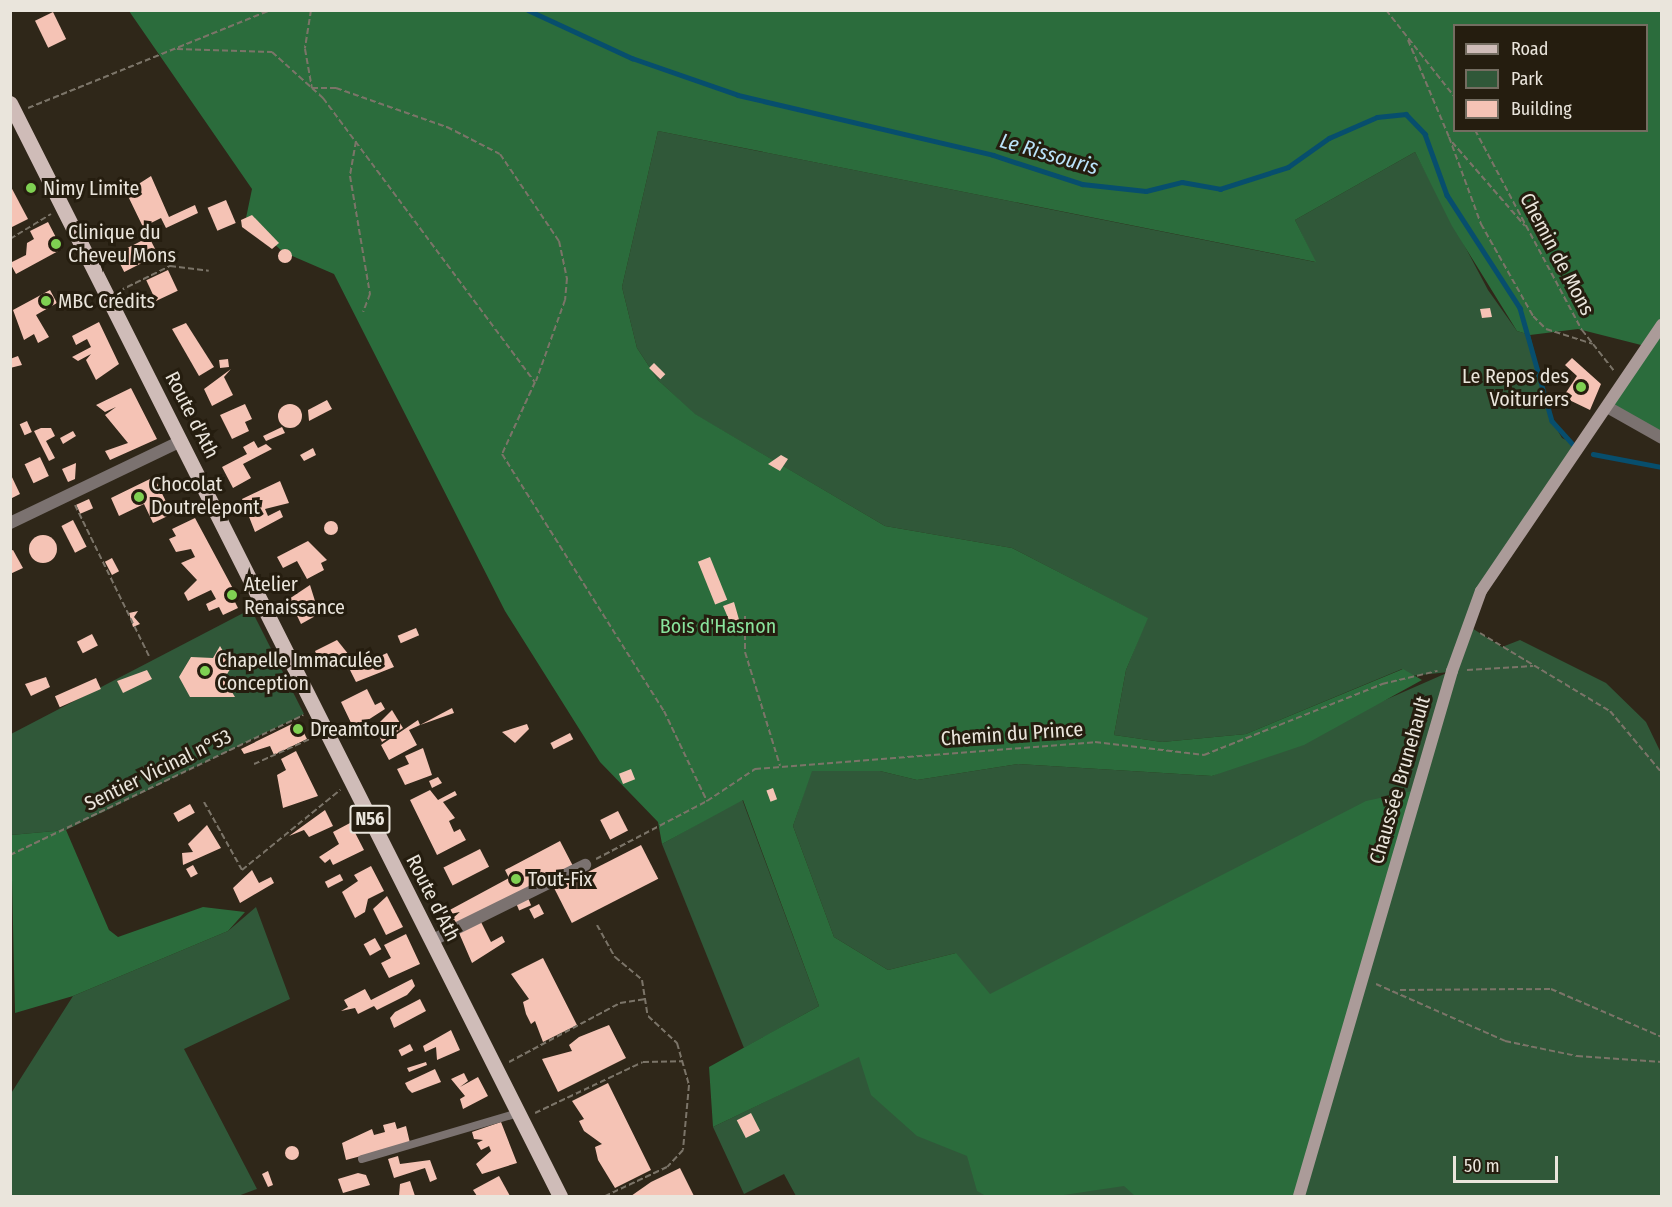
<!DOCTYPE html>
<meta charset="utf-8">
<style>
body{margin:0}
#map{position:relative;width:1672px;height:1207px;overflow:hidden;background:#2f2719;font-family:"Fira Sans Condensed",sans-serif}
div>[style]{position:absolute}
.green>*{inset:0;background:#305839}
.forest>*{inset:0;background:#2b6c3c}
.stream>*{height:4.5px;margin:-2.25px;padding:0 2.25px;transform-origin:2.25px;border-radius:2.25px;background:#074e6d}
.building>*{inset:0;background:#f5c3b5;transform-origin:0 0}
.round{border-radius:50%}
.path>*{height:2px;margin-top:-1px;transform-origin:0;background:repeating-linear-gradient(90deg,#7b7468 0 6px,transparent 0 9px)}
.lane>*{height:8px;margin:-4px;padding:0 4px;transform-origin:4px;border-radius:4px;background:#7b7270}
.street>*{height:12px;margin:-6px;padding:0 6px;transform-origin:6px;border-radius:6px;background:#7b7270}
.secondary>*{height:12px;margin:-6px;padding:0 6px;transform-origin:6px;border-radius:6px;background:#ab9b99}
.primary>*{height:15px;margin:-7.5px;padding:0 7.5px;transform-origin:7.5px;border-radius:7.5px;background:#cfbcb8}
.dots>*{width:16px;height:16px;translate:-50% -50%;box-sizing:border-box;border:3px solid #251d0f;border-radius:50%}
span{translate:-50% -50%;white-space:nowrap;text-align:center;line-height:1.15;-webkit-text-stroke:6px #251d0f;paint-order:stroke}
.shield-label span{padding:2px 4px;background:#251d0f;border:2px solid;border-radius:4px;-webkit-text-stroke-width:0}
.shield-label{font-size:18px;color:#eae5dc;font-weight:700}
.poi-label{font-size:20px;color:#eae5dc}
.left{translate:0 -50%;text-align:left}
.right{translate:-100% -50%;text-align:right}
.street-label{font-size:20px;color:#eae5dc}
.park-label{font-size:20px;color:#89e39c}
.water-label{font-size:21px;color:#bbe3fa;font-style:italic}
.frame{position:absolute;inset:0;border:12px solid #eae5dc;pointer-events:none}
.legend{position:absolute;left:1453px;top:24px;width:195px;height:108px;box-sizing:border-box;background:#251d0f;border:2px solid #746d61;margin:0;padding:8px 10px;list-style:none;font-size:18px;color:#eae5dc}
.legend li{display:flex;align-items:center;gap:12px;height:30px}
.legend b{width:30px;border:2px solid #746d61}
.scale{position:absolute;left:1453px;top:1156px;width:105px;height:27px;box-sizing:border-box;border:3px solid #eae5dc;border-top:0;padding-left:8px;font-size:18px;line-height:21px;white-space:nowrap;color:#eae5dc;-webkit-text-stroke:4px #251d0f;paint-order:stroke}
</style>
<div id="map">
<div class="green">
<i style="clip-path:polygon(658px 131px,1315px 262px,1295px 220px,1415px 152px,1488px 290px,1517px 331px,1530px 335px,1552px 421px,1562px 438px,1582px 448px,1510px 546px,1467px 625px,1502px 647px,1520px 640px,1606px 683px,1646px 722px,1661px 753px,1661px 1196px,796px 1196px,784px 1174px,744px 1194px,713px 1127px,859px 1056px,956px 953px,888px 970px,834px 937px,793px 826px,811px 771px,880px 771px,917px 780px,1018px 764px,1212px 776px,1449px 672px,1410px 676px,1402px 669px,1246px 734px,1162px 742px,1114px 735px,1126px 670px,1147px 618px,1012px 548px,885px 526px,694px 414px,658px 380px,637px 348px,622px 287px)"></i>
<i style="clip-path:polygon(251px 609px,304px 714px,66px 830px,11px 835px,11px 734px)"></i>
<i style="clip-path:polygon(742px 799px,819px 1006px,744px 1048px,662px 844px)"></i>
<i style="clip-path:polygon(256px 907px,290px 999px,184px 1049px,257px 1189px,238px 1196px,11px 1196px,10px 1095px,73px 996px,228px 931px)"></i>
</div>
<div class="forest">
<i style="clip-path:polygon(evenodd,129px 11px,1661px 11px,1661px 438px,1609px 408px,1649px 347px,1578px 329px,1530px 335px,1517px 331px,1452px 226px,1415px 152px,1295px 220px,1316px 262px,658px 131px,622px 287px,637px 348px,658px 380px,695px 414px,885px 526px,1012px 548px,1148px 618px,1126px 670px,1114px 735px,1162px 742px,1246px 734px,1403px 669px,1422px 680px,1304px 745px,1212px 776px,1018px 764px,917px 780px,880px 771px,812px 771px,793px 826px,834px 937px,888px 970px,956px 953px,990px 994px,1366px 801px,1417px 790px,1299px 1196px,1135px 1196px,1124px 1186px,1057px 1196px,986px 1196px,977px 1191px,967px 1156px,917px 1136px,871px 1095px,859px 1057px,713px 1127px,709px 1067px,819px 1006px,743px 800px,662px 844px,658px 822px,600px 762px,505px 611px,334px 274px,283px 252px,246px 218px,252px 189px,129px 11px,1454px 26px,1646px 26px,1646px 130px,1454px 130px,1454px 26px)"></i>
<i style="clip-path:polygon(66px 830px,109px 930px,118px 937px,203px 907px,245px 912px,228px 931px,73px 996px,15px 1013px,11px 835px)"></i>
</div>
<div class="stream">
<i style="left:528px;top:10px;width:115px;rotate:24.8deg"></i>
<i style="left:632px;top:58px;width:112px;rotate:19.2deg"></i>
<i style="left:738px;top:95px;width:262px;rotate:13.2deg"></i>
<i style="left:993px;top:155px;width:94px;rotate:18deg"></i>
<i style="left:1082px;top:184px;width:64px;rotate:6.2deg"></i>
<i style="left:1146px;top:191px;width:37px;rotate:-14deg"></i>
<i style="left:1182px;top:182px;width:39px;rotate:10deg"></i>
<i style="left:1220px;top:189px;width:71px;rotate:-17.9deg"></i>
<i style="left:1288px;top:167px;width:50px;rotate:-35.3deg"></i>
<i style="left:1329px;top:138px;width:52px;rotate:-23.6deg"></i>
<i style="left:1377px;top:117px;width:29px;rotate:-6deg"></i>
<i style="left:1406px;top:114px;width:28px;rotate:46deg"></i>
<i style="left:1425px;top:134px;width:65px;rotate:70.2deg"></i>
<i style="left:1447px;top:195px;width:135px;rotate:57.1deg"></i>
<i style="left:1520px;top:308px;width:117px;rotate:74.2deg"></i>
<i style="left:1552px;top:421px;width:30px;rotate:48deg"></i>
<i style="left:1593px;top:454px;width:70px;rotate:10.7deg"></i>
</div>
<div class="building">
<i style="left:53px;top:12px;width:30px;height:20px;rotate:64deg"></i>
<i style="clip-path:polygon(151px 176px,169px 217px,195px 205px,198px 213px,166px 228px,161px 218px,143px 227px,126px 192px)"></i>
<i style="clip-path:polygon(10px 185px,28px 219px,10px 228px)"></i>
<i style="left:226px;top:200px;width:25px;height:20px;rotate:67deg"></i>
<i style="clip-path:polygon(252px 215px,279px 243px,272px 249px,242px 227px,241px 220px)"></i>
<i style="clip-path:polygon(48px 222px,62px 249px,16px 274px,10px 263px,26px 255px,27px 243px,34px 239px,30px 231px)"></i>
<i style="left:149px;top:237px;width:20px;height:38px;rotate:63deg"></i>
<i class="round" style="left:278px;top:249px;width:14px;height:14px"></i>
<i style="left:168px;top:270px;width:23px;height:24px;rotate:65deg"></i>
<i style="clip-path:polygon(50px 290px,57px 303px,36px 315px,49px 337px,38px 343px,34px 334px,24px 340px,13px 310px)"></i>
<i style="clip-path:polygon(1490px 308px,1492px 317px,1482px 318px,1480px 309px)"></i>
<i style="clip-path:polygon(99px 322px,119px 364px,96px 380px,86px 360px,91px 354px,78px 361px,72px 357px,91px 347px,87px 339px,76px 345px,72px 336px)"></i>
<i style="clip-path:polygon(186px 323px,214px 367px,199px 376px,172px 329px)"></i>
<i style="clip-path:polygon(18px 356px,22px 365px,10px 368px,10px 359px)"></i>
<i style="clip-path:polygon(1572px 358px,1601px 384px,1590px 410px,1563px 397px,1577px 376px,1565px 365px)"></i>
<i style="left:228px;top:359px;width:8px;height:9px;rotate:83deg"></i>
<i style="left:654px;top:363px;width:16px;height:7px;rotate:45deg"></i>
<i style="clip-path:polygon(231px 369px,224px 377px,233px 395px,212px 406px,204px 389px)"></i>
<i style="clip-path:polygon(131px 388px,157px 439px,110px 460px,105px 451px,128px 443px,105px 415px,116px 407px,105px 412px,96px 405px)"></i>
<i style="clip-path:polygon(327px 400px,332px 409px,309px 421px,308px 410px)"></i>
<i style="clip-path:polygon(245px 404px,252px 419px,245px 422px,249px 431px,232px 439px,220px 415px)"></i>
<i class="round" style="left:278px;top:404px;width:24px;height:24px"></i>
<i style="left:27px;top:421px;width:12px;height:8px;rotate:66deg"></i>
<i style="clip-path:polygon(282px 427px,285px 433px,266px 441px,263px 436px)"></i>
<i style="clip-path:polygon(41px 428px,51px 428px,55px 436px,46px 441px,55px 458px,49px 461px,34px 431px)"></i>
<i style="clip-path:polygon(73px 431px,76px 436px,63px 444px,60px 438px)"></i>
<i style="clip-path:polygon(254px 441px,258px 448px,266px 444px,272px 449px,243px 464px,251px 478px,233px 488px,222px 467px,247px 454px,243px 447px)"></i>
<i style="clip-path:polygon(313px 448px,316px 455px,304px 461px,300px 455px)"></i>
<i style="clip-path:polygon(781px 455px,788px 459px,780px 471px,768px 464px)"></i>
<i style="left:40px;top:457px;width:21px;height:17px;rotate:65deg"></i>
<i style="clip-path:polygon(76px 463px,75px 479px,68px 482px,62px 469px)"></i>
<i style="clip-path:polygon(10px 473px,20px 494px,10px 499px)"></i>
<i style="clip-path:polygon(154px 477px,172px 514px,153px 523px,144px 504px,119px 516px,111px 498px)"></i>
<i style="clip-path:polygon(280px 481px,289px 503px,265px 509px,268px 516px,280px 510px,283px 517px,255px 532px,242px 499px)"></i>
<i style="left:89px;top:499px;width:10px;height:14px;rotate:66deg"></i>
<i style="clip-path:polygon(195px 518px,238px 598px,234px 600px,238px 608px,223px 615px,219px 607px,209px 611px,206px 604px,216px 599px,211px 590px,188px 601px,184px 593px,197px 580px,181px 563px,195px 557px,191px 549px,176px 552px,169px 539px,176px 536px,172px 529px)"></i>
<i style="left:73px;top:520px;width:30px;height:13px;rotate:63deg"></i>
<i class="round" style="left:324px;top:521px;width:14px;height:14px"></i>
<i class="round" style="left:29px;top:535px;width:28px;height:28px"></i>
<i style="clip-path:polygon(308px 541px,327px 560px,321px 563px,324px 570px,307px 579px,297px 561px,283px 568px,277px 557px)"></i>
<i style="clip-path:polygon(13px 550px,23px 568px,10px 574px,10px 551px)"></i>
<i style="left:710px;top:557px;width:46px;height:13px;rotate:68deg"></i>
<i style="left:112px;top:558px;width:15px;height:8px;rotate:62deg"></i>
<i style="clip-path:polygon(310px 585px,319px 614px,301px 624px,289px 599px)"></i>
<i style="clip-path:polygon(734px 602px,740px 623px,724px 629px,721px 623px,729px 620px,723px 606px)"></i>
<i style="clip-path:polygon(138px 611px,134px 617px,140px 624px,133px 627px,129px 613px)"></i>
<i style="left:416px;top:628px;width:8px;height:20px;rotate:67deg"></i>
<i style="left:92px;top:634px;width:13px;height:17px;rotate:63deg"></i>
<i style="clip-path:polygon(337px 640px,349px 655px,323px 669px,315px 651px)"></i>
<i style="clip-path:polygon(220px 646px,232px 666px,224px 679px,235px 697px,190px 697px,179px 677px,191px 657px,213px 658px)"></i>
<i style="clip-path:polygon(387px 653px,394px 667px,356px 682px,350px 670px,371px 659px,375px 667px,381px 664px,376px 658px)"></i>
<i style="clip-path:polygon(147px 670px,152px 679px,123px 693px,117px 681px)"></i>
<i style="clip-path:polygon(46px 677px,50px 687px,31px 696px,25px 684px)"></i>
<i style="left:96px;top:678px;width:12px;height:45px;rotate:66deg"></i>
<i style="clip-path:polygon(367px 689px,375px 705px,381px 702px,385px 709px,354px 729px,341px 702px)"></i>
<i style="clip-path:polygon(452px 708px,454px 713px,420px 725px)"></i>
<i style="clip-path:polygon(392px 710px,403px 728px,382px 742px,375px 727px)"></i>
<i style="clip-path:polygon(418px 720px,420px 725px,409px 730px,417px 745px,389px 760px,381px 745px)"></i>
<i style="clip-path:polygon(298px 721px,307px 739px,274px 755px,270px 746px,244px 754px,241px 749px)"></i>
<i style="clip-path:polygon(527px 724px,529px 729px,515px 743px,502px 732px)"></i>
<i style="left:570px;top:733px;width:7px;height:22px;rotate:63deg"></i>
<i style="clip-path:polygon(423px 748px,432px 775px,405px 785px,397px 769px,409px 764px,405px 756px)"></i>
<i style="clip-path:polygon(296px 751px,318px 796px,283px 808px,277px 775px,286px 770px,281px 759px)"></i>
<i style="left:631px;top:769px;width:11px;height:13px;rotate:68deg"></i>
<i style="clip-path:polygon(438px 777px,442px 783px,432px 788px,429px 781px)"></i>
<i style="left:773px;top:788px;width:12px;height:7px;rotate:70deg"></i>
<i style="clip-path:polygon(430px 790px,438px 800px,455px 791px,457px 795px,443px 802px,455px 818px,449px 821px,454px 832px,460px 829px,466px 840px,437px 855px,410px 800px)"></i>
<i style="left:190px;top:804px;width:10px;height:19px;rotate:61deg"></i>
<i style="clip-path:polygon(325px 810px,333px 826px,309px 837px,304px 830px,289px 836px)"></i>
<i style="left:618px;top:811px;width:22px;height:20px;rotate:63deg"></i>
<i style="clip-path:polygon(350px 823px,364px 850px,333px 865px,330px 859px,325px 863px,319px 857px,339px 844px,333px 832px)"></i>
<i style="clip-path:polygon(207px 825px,221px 848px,183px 865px,182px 853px,193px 852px,188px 844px)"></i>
<i style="clip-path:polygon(560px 841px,573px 866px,454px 928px,446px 912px,509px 878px,505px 870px)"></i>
<i style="left:641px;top:845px;width:38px;height:97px;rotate:63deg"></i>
<i style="left:480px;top:849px;width:20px;height:41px;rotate:63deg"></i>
<i style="left:193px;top:865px;width:10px;height:8px;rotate:61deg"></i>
<i style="clip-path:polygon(371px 866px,384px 891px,368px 899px,365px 912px,355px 918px,342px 892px,358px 881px,354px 875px)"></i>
<i style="clip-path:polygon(252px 870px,259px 883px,271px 877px,274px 883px,240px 903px,233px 888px)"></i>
<i style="left:340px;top:874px;width:7px;height:17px;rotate:63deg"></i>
<i style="clip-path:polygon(387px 896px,403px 927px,386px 935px,373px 909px)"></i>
<i style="left:528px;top:898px;width:8px;height:13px;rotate:67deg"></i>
<i style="left:539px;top:904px;width:11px;height:11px;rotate:63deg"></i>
<i style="clip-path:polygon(481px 922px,491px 942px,502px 936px,505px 942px,472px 963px,459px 933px)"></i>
<i style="clip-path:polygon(406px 934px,420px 964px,389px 978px,381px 963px,391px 958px,384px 945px)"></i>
<i style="left:375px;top:938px;width:13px;height:13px;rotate:61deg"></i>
<i style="clip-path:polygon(543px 958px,577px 1025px,543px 1042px,535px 1021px,531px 1024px,526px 1014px,523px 1002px,529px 999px,511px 974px)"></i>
<i style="clip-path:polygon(412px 979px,415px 986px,407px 995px,377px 1010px,374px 1006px,358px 1014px,355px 1008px,341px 1011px,348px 1007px,344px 1000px,365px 989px,371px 1000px)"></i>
<i style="clip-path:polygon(420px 999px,426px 1011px,394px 1028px,390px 1018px,395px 1012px)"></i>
<i style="clip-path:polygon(609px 1025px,626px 1058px,558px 1092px,542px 1059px,572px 1051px,569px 1045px,579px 1037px)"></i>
<i style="clip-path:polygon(451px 1030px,460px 1050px,437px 1060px,436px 1047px,425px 1052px,423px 1046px)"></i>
<i style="left:410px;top:1044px;width:7px;height:13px;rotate:63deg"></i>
<i style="clip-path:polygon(426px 1062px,427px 1065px,409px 1072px,407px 1068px)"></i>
<i style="clip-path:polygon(435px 1069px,441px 1082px,412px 1093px,408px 1089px,405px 1083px)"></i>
<i style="clip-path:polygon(464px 1073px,468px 1081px,460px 1087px,478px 1077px,488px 1096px,463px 1109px,460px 1099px,465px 1096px,451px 1079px)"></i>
<i style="clip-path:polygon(608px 1083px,651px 1170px,615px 1188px,598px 1160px,595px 1147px,602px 1144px,584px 1131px,579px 1121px,584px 1119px,572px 1101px)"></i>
<i style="left:751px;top:1113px;width:20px;height:16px;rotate:63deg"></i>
<i style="clip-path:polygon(395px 1122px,397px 1129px,406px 1126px,410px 1143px,346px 1160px,342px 1143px,372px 1129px,374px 1135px,385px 1132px,383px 1125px)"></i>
<i style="clip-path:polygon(501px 1122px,517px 1163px,482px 1174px,476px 1164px,491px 1151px,489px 1146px,481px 1150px,477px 1143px,483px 1140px,474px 1139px,472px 1132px)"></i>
<i class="round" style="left:285px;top:1146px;width:14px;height:14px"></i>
<i style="clip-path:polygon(398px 1156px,400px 1164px,430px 1160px,437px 1179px,430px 1182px,425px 1168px,394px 1178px,388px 1159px)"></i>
<i style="clip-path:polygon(680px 1168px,694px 1196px,631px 1196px,651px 1182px)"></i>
<i style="clip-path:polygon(268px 1171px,273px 1185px,268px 1187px,262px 1174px)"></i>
<i style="clip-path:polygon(358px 1173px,366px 1175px,370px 1185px,343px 1193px,338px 1179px)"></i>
<i style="clip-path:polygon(499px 1176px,510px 1196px,477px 1196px,473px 1190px)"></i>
<i style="clip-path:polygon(410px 1181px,415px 1196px,399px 1196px,400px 1184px)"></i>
</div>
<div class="path">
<i style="left:311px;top:10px;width:39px;rotate:99deg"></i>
<i style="left:305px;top:49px;width:40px;rotate:80deg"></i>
<i style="left:312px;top:88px;width:24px"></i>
<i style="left:336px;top:88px;width:118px;rotate:19.4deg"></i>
<i style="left:447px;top:127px;width:59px;rotate:27deg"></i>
<i style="left:500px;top:154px;width:105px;rotate:55.9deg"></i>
<i style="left:559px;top:241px;width:38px;rotate:78deg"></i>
<i style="left:567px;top:278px;width:22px;rotate:95deg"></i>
<i style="left:565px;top:300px;width:86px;rotate:109.7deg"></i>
<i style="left:1386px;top:10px;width:110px;rotate:51.7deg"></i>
<i style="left:1408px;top:40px;width:105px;rotate:67.1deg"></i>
<i style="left:177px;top:49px;width:95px;rotate:1.8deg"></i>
<i style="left:272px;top:52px;width:69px;rotate:42deg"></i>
<i style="left:323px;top:98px;width:354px;rotate:53.3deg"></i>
<i style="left:535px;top:382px;width:79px;rotate:114.6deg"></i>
<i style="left:502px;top:454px;width:304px;rotate:57.8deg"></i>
<i style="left:664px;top:711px;width:100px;rotate:64.5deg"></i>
<i style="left:28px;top:108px;width:261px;rotate:-22deg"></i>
<i style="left:1475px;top:130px;width:227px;rotate:61.9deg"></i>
<i style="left:1582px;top:330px;width:52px;rotate:52deg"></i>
<i style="left:1449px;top:137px;width:93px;rotate:69.8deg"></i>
<i style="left:1481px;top:224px;width:106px;rotate:60.5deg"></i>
<i style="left:1533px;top:316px;width:18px;rotate:45deg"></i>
<i style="left:1546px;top:329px;width:49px;rotate:17.7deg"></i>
<i style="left:356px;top:141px;width:36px;rotate:100deg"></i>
<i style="left:350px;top:176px;width:120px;rotate:80.4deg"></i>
<i style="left:370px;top:294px;width:19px;rotate:111deg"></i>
<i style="left:1452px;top:142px;width:111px;rotate:49deg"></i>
<i style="left:10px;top:239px;width:48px;rotate:-31.4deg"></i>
<i style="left:119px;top:291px;width:57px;rotate:-26.1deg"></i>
<i style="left:170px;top:266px;width:39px;rotate:7deg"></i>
<i style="left:75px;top:505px;width:168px;rotate:63.9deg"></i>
<i style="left:745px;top:616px;width:36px;rotate:90deg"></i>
<i style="left:745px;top:652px;width:119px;rotate:72.9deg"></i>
<i style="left:1480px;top:633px;width:152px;rotate:31deg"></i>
<i style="left:1610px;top:711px;width:81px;rotate:50deg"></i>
<i style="left:1467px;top:670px;width:66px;rotate:-3.5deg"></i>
<i style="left:254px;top:764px;width:64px;rotate:-24.1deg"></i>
<i style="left:204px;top:802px;width:78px;rotate:60.8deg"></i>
<i style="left:242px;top:870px;width:127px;rotate:-39.2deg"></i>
<i style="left:10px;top:855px;width:325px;rotate:-25.5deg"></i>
<i style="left:596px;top:859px;width:125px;rotate:-27.6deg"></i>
<i style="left:707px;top:801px;width:58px;rotate:-33.7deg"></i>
<i style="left:755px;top:769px;width:341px;rotate:-4.5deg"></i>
<i style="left:1095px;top:742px;width:110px;rotate:6.8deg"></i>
<i style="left:1204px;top:755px;width:192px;rotate:-21.7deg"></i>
<i style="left:1382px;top:684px;width:57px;rotate:-13.3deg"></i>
<i style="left:597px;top:925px;width:37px;rotate:61deg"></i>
<i style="left:615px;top:957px;width:35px;rotate:40deg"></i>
<i style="left:642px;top:980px;width:36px;rotate:81deg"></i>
<i style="left:648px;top:1016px;width:40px;rotate:43deg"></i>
<i style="left:677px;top:1043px;width:44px;rotate:74.1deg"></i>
<i style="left:689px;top:1085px;width:65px;rotate:95.3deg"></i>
<i style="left:683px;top:1150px;width:23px;rotate:133deg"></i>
<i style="left:667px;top:1167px;width:68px;rotate:154.9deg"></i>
<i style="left:1376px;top:984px;width:141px;rotate:23.8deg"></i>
<i style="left:1505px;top:1041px;width:74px;rotate:11.8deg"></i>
<i style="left:1577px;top:1056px;width:85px;rotate:4deg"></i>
<i style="left:1400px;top:990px;width:151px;rotate:-0.4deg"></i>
<i style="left:1551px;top:989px;width:121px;rotate:23.4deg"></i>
<i style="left:509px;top:1062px;width:126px;rotate:-28deg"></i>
<i style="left:620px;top:1003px;width:26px;rotate:-9deg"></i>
<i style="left:535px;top:1113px;width:119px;rotate:-25.3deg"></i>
<i style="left:643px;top:1062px;width:39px;rotate:-1deg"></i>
</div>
<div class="lane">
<i style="left:362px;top:1159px;width:163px;rotate:-16.4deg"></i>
</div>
<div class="street">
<i style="left:1609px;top:408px;width:61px;rotate:29.5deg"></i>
<i style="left:10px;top:523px;width:190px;rotate:-25.6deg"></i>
<i style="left:431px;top:941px;width:172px;rotate:-26.3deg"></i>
</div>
<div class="secondary">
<i style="left:1299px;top:1196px;width:547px;rotate:-73.75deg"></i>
<i style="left:1452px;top:671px;width:85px;rotate:-70.1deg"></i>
<i style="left:1481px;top:591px;width:322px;rotate:-55.8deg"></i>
</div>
<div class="primary">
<i style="left:10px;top:103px;width:1224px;rotate:63.29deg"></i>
</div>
<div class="dots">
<i style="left:31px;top:188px;background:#7fd052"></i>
<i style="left:56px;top:244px;background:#7fd052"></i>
<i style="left:46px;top:301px;background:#7fd052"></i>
<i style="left:1581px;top:387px;background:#7fd052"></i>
<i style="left:139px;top:497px;background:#7fd052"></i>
<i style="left:232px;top:595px;background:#7fd052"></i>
<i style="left:205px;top:671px;background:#7fd052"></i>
<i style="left:298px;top:729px;background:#7fd052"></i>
<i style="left:516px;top:879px;background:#7fd052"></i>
</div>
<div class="shield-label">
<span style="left:370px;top:819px">N56</span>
</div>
<div class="poi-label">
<span class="left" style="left:43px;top:188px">Nimy Limite</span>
<span class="left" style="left:68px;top:244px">Clinique du<br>Cheveu Mons</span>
<span class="left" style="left:58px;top:301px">MBC Crédits</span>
<span class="right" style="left:1569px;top:388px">Le Repos des<br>Voituriers</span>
<span class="left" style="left:151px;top:496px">Chocolat<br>Doutrelepont</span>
<span class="left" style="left:244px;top:596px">Atelier<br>Renaissance</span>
<span class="left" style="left:217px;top:672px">Chapelle Immaculée<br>Conception</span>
<span class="left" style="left:310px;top:729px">Dreamtour</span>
<span class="left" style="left:528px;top:879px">Tout-Fix</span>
</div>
<div class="street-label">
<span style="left:1557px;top:254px;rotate:62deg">Chemin de Mons</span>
<span style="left:192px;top:415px;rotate:63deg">Route d'Ath</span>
<span style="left:1012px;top:734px;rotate:-4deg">Chemin du Prince</span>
<span style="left:158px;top:770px;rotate:-26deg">Sentier Vicinal n°53</span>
<span style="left:1400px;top:780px;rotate:-74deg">Chaussée Brunehault</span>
<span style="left:433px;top:898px;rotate:63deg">Route d'Ath</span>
</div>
<div class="park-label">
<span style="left:718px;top:626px">Bois d'Hasnon</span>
</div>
<div class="water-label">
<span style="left:1049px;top:154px;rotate:16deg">Le Rissouris</span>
</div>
<div class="frame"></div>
<ul class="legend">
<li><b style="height:8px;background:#cfbcb8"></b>Road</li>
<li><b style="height:16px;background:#305839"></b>Park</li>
<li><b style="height:16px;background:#f5c3b5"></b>Building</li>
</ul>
<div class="scale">50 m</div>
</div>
